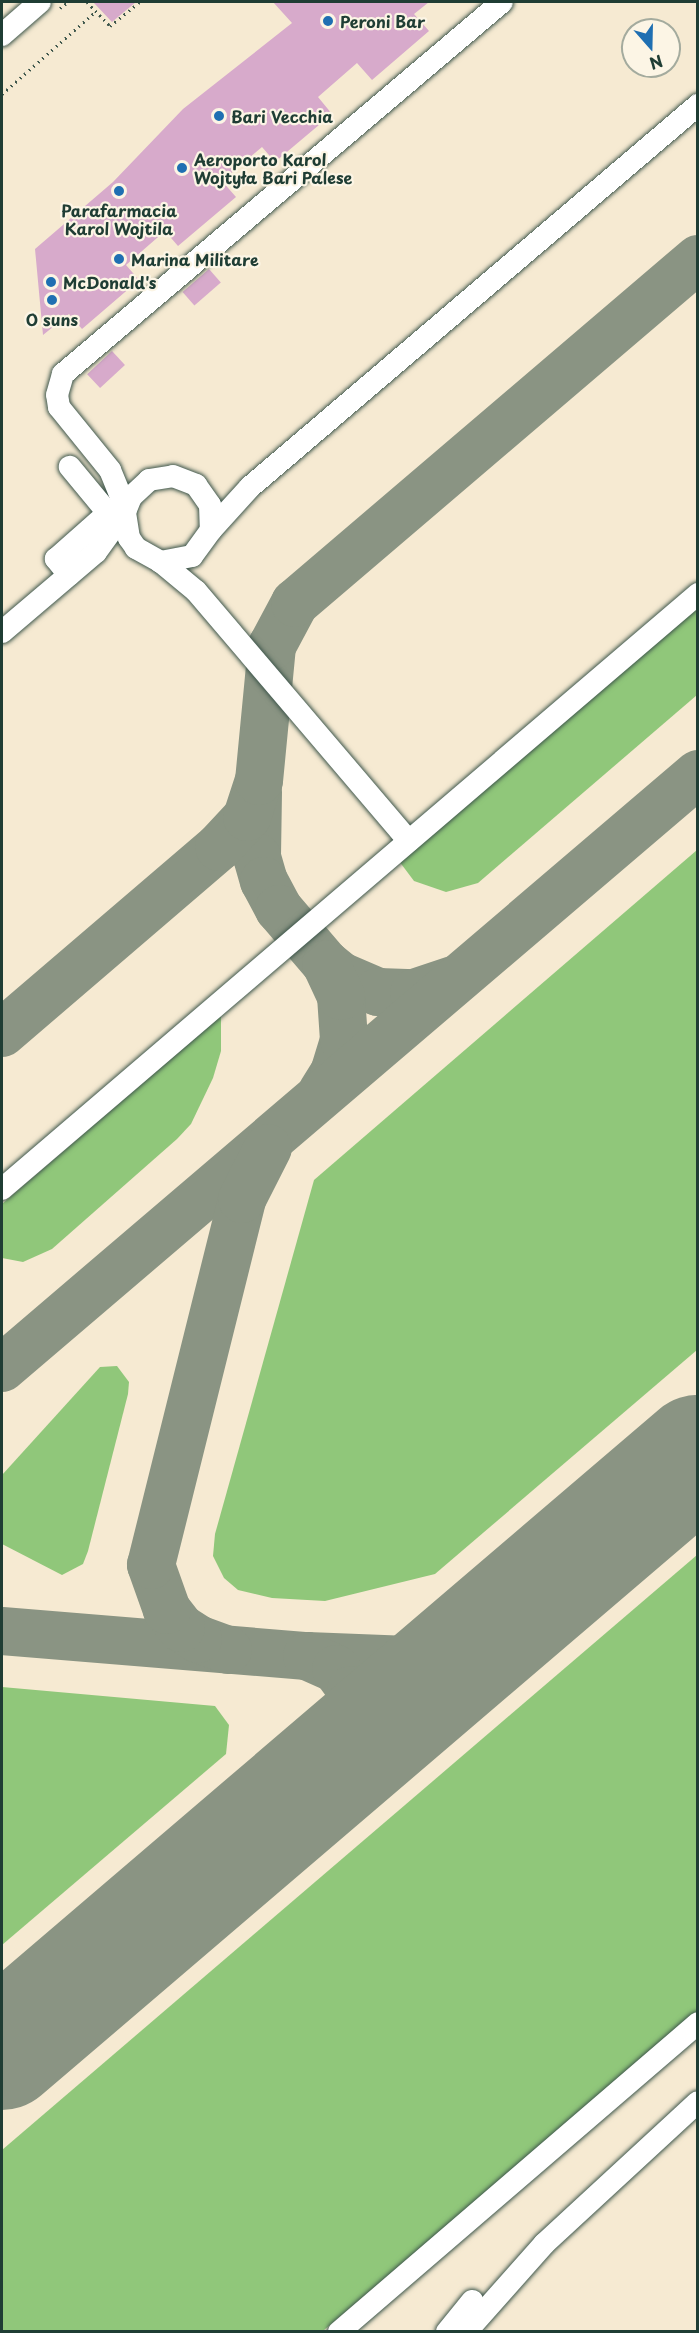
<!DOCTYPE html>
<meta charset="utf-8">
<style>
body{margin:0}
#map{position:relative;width:699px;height:2333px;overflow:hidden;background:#f6ead2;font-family:"Playpen Sans",sans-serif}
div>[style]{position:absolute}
.green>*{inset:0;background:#90c77a}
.taxiway>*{height:48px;margin:-24px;padding:0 24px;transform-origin:24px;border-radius:24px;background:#8a9483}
.runway>*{height:120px;margin:-60px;padding:0 60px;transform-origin:60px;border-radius:60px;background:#8a9483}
.building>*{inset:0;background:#d7aacb;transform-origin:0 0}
.path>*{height:3px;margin-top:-1.5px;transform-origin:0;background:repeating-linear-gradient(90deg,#3f574c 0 1.5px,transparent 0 6px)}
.roads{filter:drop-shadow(0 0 2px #3f574c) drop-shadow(0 0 2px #3f574c)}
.minor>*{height:22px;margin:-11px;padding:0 11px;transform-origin:11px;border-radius:11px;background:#fff}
.dots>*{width:16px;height:16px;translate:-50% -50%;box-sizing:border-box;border:3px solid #fcf5e5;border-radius:50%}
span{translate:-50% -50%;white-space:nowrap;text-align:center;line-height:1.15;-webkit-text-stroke:4.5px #fcf5e5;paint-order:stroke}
.poi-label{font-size:16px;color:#1f3d34;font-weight:700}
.left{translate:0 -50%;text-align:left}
.frame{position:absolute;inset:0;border:3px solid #1f3d34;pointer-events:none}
.north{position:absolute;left:621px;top:18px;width:60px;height:60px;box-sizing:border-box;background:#fcf5e5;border:2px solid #a4ab9e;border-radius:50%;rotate:160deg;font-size:16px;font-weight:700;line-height:24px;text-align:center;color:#1f3d34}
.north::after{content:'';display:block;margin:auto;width:21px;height:27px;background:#1f6fb2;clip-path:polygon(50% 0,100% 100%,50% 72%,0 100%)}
</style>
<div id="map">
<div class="green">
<i style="clip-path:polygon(697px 607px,697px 695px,478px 883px,446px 892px,414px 881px,399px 861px)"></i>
<i style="clip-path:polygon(697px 850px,697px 1350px,435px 1574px,325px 1601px,272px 1598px,238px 1590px,224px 1578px,213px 1556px,215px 1534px,314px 1180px)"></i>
<i style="clip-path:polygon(221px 1016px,221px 1051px,213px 1078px,191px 1124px,177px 1139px,52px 1249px,23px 1262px,2px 1258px,2px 1204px)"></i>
<i style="clip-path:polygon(117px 1366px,129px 1382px,128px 1394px,88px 1551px,83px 1564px,62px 1575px,2px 1544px,2px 1475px,100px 1367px)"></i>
<i style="clip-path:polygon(697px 1555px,697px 2012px,323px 2331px,2px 2331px,2px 2150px)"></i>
<i style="clip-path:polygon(2px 1687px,215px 1706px,229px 1725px,226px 1754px,2px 1945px)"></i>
</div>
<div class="taxiway">
<i style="left:258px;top:792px;width:65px;rotate:90.9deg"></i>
<i style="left:257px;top:857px;width:25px;rotate:74deg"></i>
<i style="left:264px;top:881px;width:32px;rotate:62deg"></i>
<i style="left:279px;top:909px;width:72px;rotate:49.5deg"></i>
<i style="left:326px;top:964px;width:19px;rotate:39deg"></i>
<i style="left:341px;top:976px;width:40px;rotate:23.4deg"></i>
<i style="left:378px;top:992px;width:36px;rotate:2deg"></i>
<i style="left:414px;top:993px;width:41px;rotate:-18.4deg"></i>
<i style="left:2px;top:1033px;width:286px;rotate:-40.6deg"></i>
<i style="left:219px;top:847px;width:41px;rotate:-47deg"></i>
<i style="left:247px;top:817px;width:38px;rotate:-72deg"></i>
<i style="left:259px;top:781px;width:136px;rotate:-84.5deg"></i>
<i style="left:272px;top:646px;width:49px;rotate:-61.9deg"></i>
<i style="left:295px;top:603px;width:530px;rotate:-40.48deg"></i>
<i style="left:322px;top:1092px;width:22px;rotate:-58deg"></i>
<i style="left:334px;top:1073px;width:34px;rotate:-73deg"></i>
<i style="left:344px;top:1040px;width:44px;rotate:-93.9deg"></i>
<i style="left:341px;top:996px;width:35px;rotate:-115deg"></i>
<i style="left:2px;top:1368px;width:915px;rotate:-40.48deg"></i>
<i style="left:2px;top:1631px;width:306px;rotate:4.7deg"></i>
<i style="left:307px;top:1656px;width:102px;rotate:2.2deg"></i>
<i style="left:409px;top:1660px;width:62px;rotate:-17.9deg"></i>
<i style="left:468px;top:1641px;width:39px;rotate:-29deg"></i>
<i style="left:228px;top:1650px;width:32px;rotate:-160deg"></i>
<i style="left:198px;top:1639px;width:20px;rotate:-147deg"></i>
<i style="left:181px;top:1628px;width:23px;rotate:-128deg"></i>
<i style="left:167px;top:1610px;width:48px;rotate:-109.6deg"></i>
<i style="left:151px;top:1565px;width:377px;rotate:-76deg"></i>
<i style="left:242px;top:1199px;width:57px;rotate:-63deg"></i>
<i style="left:307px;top:1656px;width:32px;rotate:24deg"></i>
<i style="left:336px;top:1669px;width:26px;rotate:54deg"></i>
<i style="left:351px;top:1690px;width:26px;rotate:79deg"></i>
<i style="left:356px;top:1716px;width:26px;rotate:106deg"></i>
<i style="left:349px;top:1741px;width:35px;rotate:125deg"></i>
</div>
<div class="runway">
<i style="left:2px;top:2050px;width:916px;rotate:-40.53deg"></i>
</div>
<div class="building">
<i style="clip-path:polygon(93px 2px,136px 2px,112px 22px)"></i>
<i style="clip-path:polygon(273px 2px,429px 2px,414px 14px,429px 31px,372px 80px,357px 63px,318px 97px,332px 114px,275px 162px,262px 147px,222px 181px,236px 197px,178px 246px,165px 231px,126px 265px,139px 280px,82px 329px,69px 314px,43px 335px,35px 249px,113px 182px,183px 109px,292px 23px)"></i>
<i style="left:209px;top:269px;width:18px;height:35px;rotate:49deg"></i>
<i style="left:112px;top:351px;width:19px;height:34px;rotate:47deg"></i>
</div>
<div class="path">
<i style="left:87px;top:2px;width:33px;rotate:46deg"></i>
<i style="left:110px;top:26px;width:38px;rotate:-39deg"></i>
<i style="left:60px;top:8px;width:10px;rotate:-37deg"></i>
<i style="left:2px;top:94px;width:125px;rotate:-41.4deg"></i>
</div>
<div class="roads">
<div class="minor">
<i style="left:2px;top:35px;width:50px;rotate:-41deg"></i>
<i style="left:126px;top:509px;width:42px;rotate:-112.3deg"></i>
<i style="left:110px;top:470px;width:81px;rotate:-129deg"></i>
<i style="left:59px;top:407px;width:12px;rotate:-99deg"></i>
<i style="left:57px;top:395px;width:22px;rotate:-74deg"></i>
<i style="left:63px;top:374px;width:575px;rotate:-40.28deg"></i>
<i style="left:211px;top:530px;width:58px;rotate:-47.8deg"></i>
<i style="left:250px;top:487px;width:589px;rotate:-40.45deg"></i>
<i style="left:161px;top:562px;width:45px;rotate:39.6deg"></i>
<i style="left:196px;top:591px;width:328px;rotate:49.6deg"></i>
<i style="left:69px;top:575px;width:21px;rotate:-129deg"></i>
<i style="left:56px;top:559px;width:69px;rotate:-41.5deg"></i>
<i style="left:108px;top:513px;width:60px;rotate:-129.6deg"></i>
<i style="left:2px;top:632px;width:123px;rotate:-40.4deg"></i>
<i style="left:96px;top:552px;width:49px;rotate:-54.1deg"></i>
<i style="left:125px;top:512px;width:16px;rotate:-68deg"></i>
<i style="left:131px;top:497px;width:25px;rotate:-43deg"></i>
<i style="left:149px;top:480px;width:24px;rotate:-9deg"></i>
<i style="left:173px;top:476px;width:25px;rotate:21deg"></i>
<i style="left:196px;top:485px;width:24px;rotate:55deg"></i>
<i style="left:210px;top:505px;width:25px;rotate:88deg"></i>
<i style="left:211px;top:530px;width:32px;rotate:126deg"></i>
<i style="left:192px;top:556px;width:32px;rotate:169deg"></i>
<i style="left:161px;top:562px;width:29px;rotate:-151deg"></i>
<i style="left:136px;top:548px;width:12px;rotate:-125deg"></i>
<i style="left:129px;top:538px;width:26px;rotate:-99deg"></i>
<i style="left:2px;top:1189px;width:916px;rotate:-40.53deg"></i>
<i style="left:339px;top:2332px;width:474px;rotate:-40.7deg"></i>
<i style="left:447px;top:2332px;width:40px;rotate:-51deg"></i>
<i style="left:466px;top:2332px;width:118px;rotate:-48.4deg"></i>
<i style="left:544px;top:2244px;width:209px;rotate:-42.7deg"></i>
</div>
</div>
<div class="dots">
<i style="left:328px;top:21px;background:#1f6fb2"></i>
<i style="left:219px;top:116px;background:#1f6fb2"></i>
<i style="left:182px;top:168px;background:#1f6fb2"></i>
<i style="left:119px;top:191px;background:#1f6fb2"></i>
<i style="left:119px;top:259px;background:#1f6fb2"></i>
<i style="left:51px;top:282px;background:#1f6fb2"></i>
<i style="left:52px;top:300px;background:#1f6fb2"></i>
</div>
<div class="poi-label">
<span class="left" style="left:340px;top:21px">Peroni Bar</span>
<span class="left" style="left:231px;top:116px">Bari Vecchia</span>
<span class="left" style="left:194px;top:168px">Aeroporto Karol<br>Wojtyła Bari Palese</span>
<span style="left:119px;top:219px">Parafarmacia<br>Karol Wojtila</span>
<span class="left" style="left:131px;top:259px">Marina Militare</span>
<span class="left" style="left:63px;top:282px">McDonald's</span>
<span style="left:52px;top:319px">O suns</span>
</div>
<div class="frame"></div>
<div class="north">N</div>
</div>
